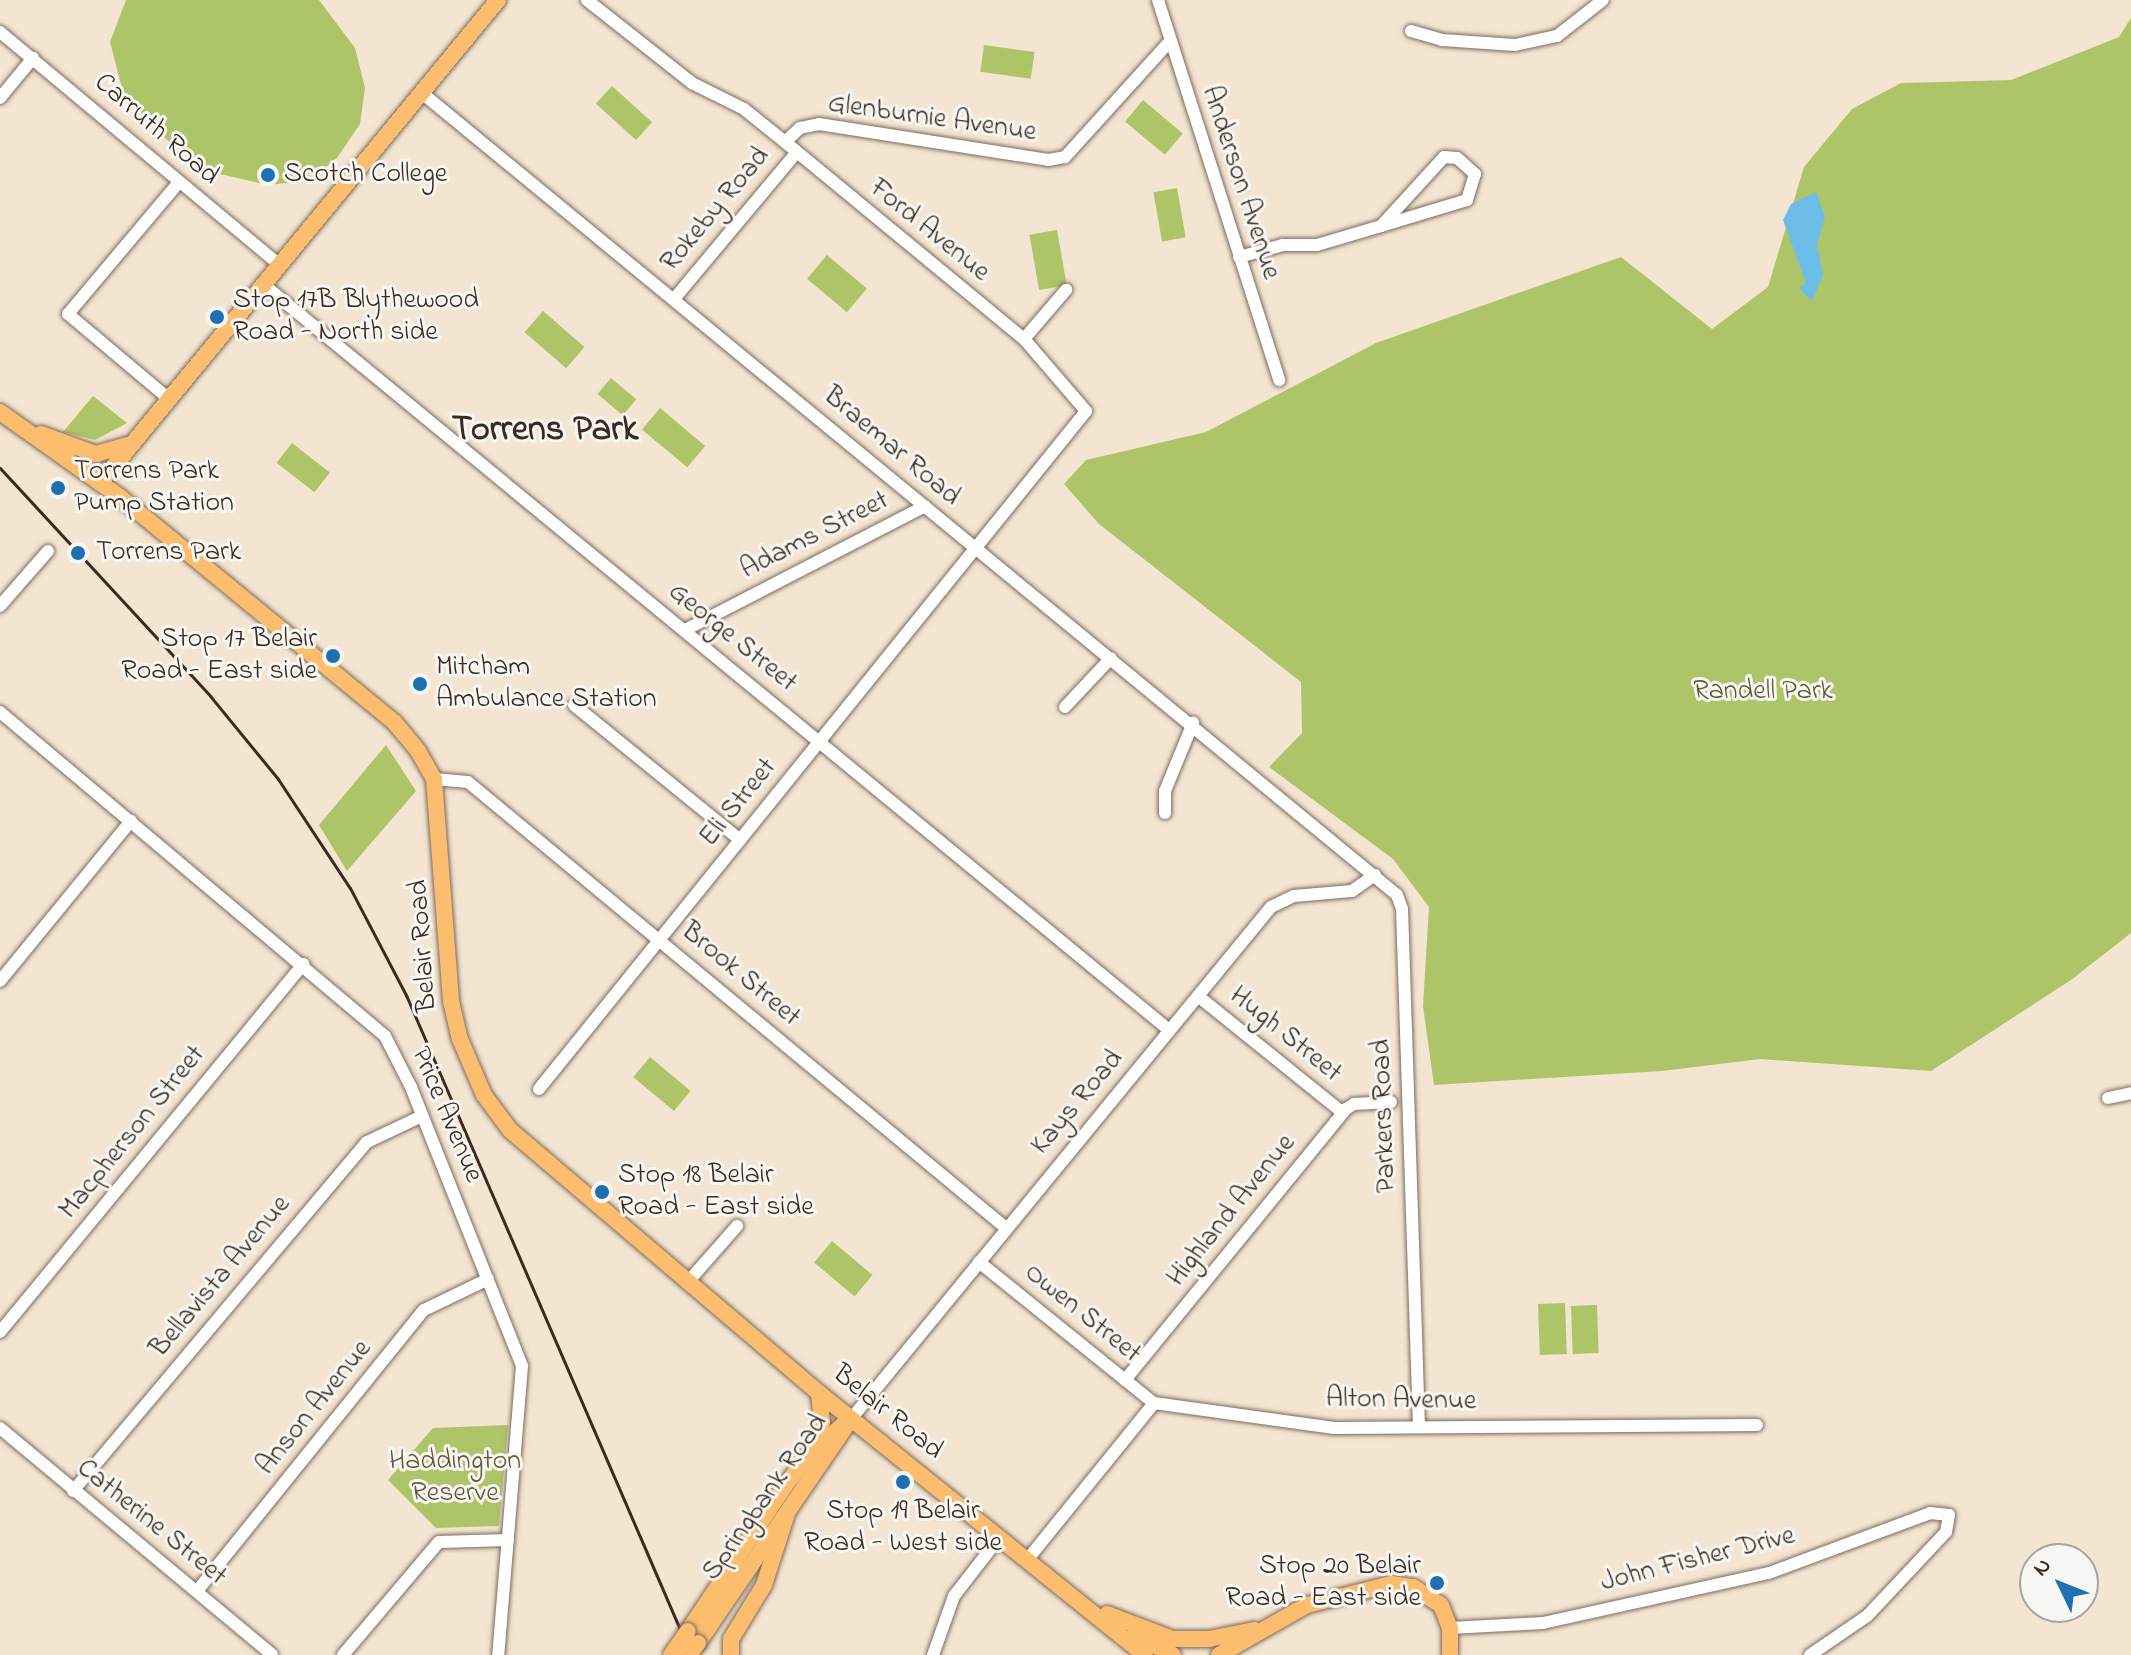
<!DOCTYPE html>
<style>
body{margin:0}
#map{position:relative;width:2131px;height:1655px;overflow:hidden;background:#f4e5d2;font-family:"Indie Flower",sans-serif}
div>[style]{position:absolute}
.green>*{inset:0;background:#aec468;transform-origin:0 0}
.water>*{inset:0;background:#6cbde7}
.roads{filter:drop-shadow(0 0 2px #7c6b5d) drop-shadow(0 0 2px #7c6b5d)}
.minor>*{height:12px;margin:-6px;padding:0 6px;transform-origin:6px;border-radius:6px;background:#fff}
.major>*{height:16px;margin:-8px;padding:0 8px;transform-origin:8px;border-radius:8px;background:#fcbd6f}
.rail>*{height:3px;margin:-1.5px;padding:0 1.5px;transform-origin:1.5px;border-radius:1.5px;background:#3b2a1e}
.bridges{filter:drop-shadow(0 0 2px #7c6b5d) drop-shadow(0 0 2px #7c6b5d)}
.major-bridge>*{height:16px;margin:-8px;padding:0 8px;transform-origin:8px;border-radius:8px;background:#fcbd6f}
.dots>*{width:22px;height:22px;translate:-50% -50%;box-sizing:border-box;border:4px solid #f6f6f2;border-radius:50%}
span{translate:-50% -50%;white-space:nowrap;text-align:center;line-height:1.15;-webkit-text-stroke:6px #f6f6f2;paint-order:stroke}
.street-label{font-size:28px;color:#3b2a1e}
.poi-label{font-size:28px;color:#3b2a1e}
.left{translate:0 -50%;text-align:left}
.right{translate:-100% -50%;text-align:right}
.park-label{font-size:28px;color:#5e5834}
.district-label{font-size:36px;color:#3b2a1e;font-weight:700}
.north{position:absolute;left:2019px;top:1543px;width:80px;height:80px;box-sizing:border-box;background:#f6f6f2;border:2px solid #aba49d;border-radius:50%;rotate:313deg;font-size:22px;font-weight:700;line-height:32px;text-align:center;color:#3b2a1e}
.north::after{content:'';display:block;margin:auto;width:28px;height:36px;background:#1f6fb2;clip-path:polygon(50% 0,100% 100%,50% 72%,0 100%)}
</style>
<div id="map">
<div class="green">
<i style="clip-path:polygon(126px 0,319px 0,355px 48px,365px 88px,360px 124px,337px 158px,310px 180px,268px 185px,207px 171px,161px 135px,123px 92px,110px 42px)"></i>
<i style="clip-path:polygon(2131px 18px,2131px 933px,2071px 980px,1931px 1071px,1760px 1059px,1662px 1071px,1434px 1085px,1423px 1006px,1429px 907px,1393px 859px,1269px 767px,1302px 733px,1301px 682px,1099px 524px,1064px 484px,1086px 460px,1206px 432px,1376px 343px,1621px 257px,1712px 329px,1768px 287px,1804px 167px,1852px 109px,1901px 83px,2011px 80px,2119px 37px)"></i>
<i style="left:984px;top:45px;width:51px;height:27px;rotate:8deg"></i>
<i style="left:612px;top:86px;width:54px;height:24px;rotate:42deg"></i>
<i style="left:1143px;top:100px;width:52px;height:28px;rotate:40deg"></i>
<i style="left:1177px;top:188px;width:50px;height:24px;rotate:80deg"></i>
<i style="left:1057px;top:230px;width:56px;height:28px;rotate:80deg"></i>
<i style="left:827px;top:255px;width:52px;height:31px;rotate:40deg"></i>
<i style="left:543px;top:311px;width:55px;height:28px;rotate:41deg"></i>
<i style="left:611px;top:378px;width:33px;height:21px;rotate:40deg"></i>
<i style="clip-path:polygon(93px 396px,127px 423px,95px 440px,63px 432px)"></i>
<i style="left:660px;top:408px;width:59px;height:28px;rotate:40deg"></i>
<i style="left:292px;top:443px;width:48px;height:25px;rotate:38deg"></i>
<i style="clip-path:polygon(386px 745px,416px 791px,347px 871px,319px 825px)"></i>
<i style="left:650px;top:1057px;width:53px;height:26px;rotate:40deg"></i>
<i style="left:832px;top:1241px;width:53px;height:28px;rotate:40deg"></i>
<i style="left:1565px;top:1303px;width:51px;height:27px;rotate:88deg"></i>
<i style="left:1597px;top:1305px;width:48px;height:26px;rotate:88deg"></i>
<i style="clip-path:polygon(508px 1425px,499px 1526px,436px 1528px,388px 1480px,433px 1428px)"></i>
</div>
<div class="water">
<i style="clip-path:polygon(1816px 192px,1825px 217px,1817px 244px,1823px 276px,1812px 301px,1799px 288px,1806px 283px,1783px 220px,1791px 204px)"></i>
</div>
<div class="roads">
<div class="minor">
<i style="left:1158px;top:0;width:399px;rotate:72.3deg"></i>
<i style="left:1411px;top:31px;width:32px;rotate:16deg"></i>
<i style="left:1442px;top:40px;width:73px;rotate:3.9deg"></i>
<i style="left:1515px;top:45px;width:43px;rotate:-12.1deg"></i>
<i style="left:1557px;top:36px;width:58px;rotate:-38deg"></i>
<i style="left:0;top:32px;width:364px;rotate:39.8deg"></i>
<i style="left:422px;top:93px;width:1262px;rotate:39.44deg"></i>
<i style="left:1397px;top:895px;width:15px;rotate:70deg"></i>
<i style="left:1402px;top:909px;width:517px;rotate:88.12deg"></i>
<i style="left:0;top:98px;width:52px;rotate:-50.5deg"></i>
<i style="left:785px;top:142px;width:21px;rotate:-43deg"></i>
<i style="left:800px;top:128px;width:19px;rotate:-12deg"></i>
<i style="left:819px;top:124px;width:232px;rotate:8.9deg"></i>
<i style="left:1048px;top:160px;width:17px;rotate:-10deg"></i>
<i style="left:1065px;top:157px;width:156px;rotate:-47.8deg"></i>
<i style="left:1239px;top:257px;width:46px;rotate:-15.3deg"></i>
<i style="left:1283px;top:245px;width:34px"></i>
<i style="left:1317px;top:245px;width:67px;rotate:-16.5deg"></i>
<i style="left:1381px;top:226px;width:90px;rotate:-16.8deg"></i>
<i style="left:1467px;top:200px;width:27px;rotate:-73deg"></i>
<i style="left:1475px;top:174px;width:24px;rotate:-138deg"></i>
<i style="left:1457px;top:158px;width:13px;rotate:-176deg"></i>
<i style="left:1444px;top:157px;width:93px;rotate:132.4deg"></i>
<i style="left:264px;top:285px;width:1172px;rotate:39.46deg"></i>
<i style="left:674px;top:299px;width:190px;rotate:-50.1deg"></i>
<i style="left:1024px;top:339px;width:65px;rotate:-49.4deg"></i>
<i style="left:169px;top:399px;width:132px;rotate:-139.9deg"></i>
<i style="left:68px;top:314px;width:172px;rotate:-49.9deg"></i>
<i style="left:0;top:606px;width:73px;rotate:-48.9deg"></i>
<i style="left:685px;top:630px;width:270px;rotate:-27.3deg"></i>
<i style="left:574px;top:705px;width:214px;rotate:39.1deg"></i>
<i style="left:1065px;top:707px;width:67px;rotate:-46.8deg"></i>
<i style="left:0;top:712px;width:503px;rotate:40.08deg"></i>
<i style="left:385px;top:1036px;width:57px;rotate:63deg"></i>
<i style="left:411px;top:1087px;width:300px;rotate:68.3deg"></i>
<i style="left:522px;top:1366px;width:290px;rotate:94.7deg"></i>
<i style="left:434px;top:779px;width:34px;rotate:5deg"></i>
<i style="left:468px;top:782px;width:699px;rotate:39.66deg"></i>
<i style="left:1165px;top:813px;width:22px;rotate:-90deg"></i>
<i style="left:1165px;top:791px;width:74px;rotate:-67.6deg"></i>
<i style="left:0;top:981px;width:207px;rotate:-50.7deg"></i>
<i style="left:1198px;top:996px;width:185px;rotate:38.9deg"></i>
<i style="left:539px;top:1089px;width:871px;rotate:-51.1deg"></i>
<i style="left:1086px;top:411px;width:95px;rotate:-130.7deg"></i>
<i style="left:1024px;top:339px;width:310px;rotate:-140.5deg"></i>
<i style="left:785px;top:142px;width:53px;rotate:-141.2deg"></i>
<i style="left:744px;top:109px;width:58px;rotate:-153.4deg"></i>
<i style="left:692px;top:83px;width:134px;rotate:-141.7deg"></i>
<i style="left:2108px;top:1098px;width:24px;rotate:-12deg"></i>
<i style="left:979px;top:1262px;width:225px;rotate:38.9deg"></i>
<i style="left:687px;top:1283px;width:76px;rotate:-48.7deg"></i>
<i style="left:0;top:1332px;width:477px;rotate:-50.5deg"></i>
<i style="left:1125px;top:1380px;width:350px;rotate:-50.8deg"></i>
<i style="left:1346px;top:1109px;width:9px;rotate:-32deg"></i>
<i style="left:1354px;top:1104px;width:37px;rotate:-3deg"></i>
<i style="left:851px;top:1419px;width:662px;rotate:-50.64deg"></i>
<i style="left:1271px;top:907px;width:25px;rotate:-26deg"></i>
<i style="left:1294px;top:896px;width:58px;rotate:-4.9deg"></i>
<i style="left:1352px;top:891px;width:28px;rotate:-35deg"></i>
<i style="left:0;top:1428px;width:354px;rotate:39.8deg"></i>
<i style="left:73px;top:1491px;width:456px;rotate:-49.9deg"></i>
<i style="left:367px;top:1142px;width:61px;rotate:-25.3deg"></i>
<i style="left:1027px;top:1560px;width:202px;rotate:-51deg"></i>
<i style="left:1154px;top:1403px;width:182px;rotate:7.9deg"></i>
<i style="left:1334px;top:1428px;width:423px;rotate:-0.4deg"></i>
<i style="left:197px;top:1591px;width:361px;rotate:-51.1deg"></i>
<i style="left:424px;top:1310px;width:71px;rotate:-25.8deg"></i>
<i style="left:1450px;top:1628px;width:93px;rotate:-3.1deg"></i>
<i style="left:1543px;top:1623px;width:231px;rotate:-12.5deg"></i>
<i style="left:1769px;top:1573px;width:172px;rotate:-20.4deg"></i>
<i style="left:1930px;top:1513px;width:19px;rotate:6deg"></i>
<i style="left:1949px;top:1515px;width:17px;rotate:100deg"></i>
<i style="left:1946px;top:1532px;width:115px;rotate:133.2deg"></i>
<i style="left:1867px;top:1616px;width:69px;rotate:145.6deg"></i>
<i style="left:343px;top:1655px;width:148px;rotate:-49.7deg"></i>
<i style="left:439px;top:1542px;width:69px;rotate:-1.7deg"></i>
<i style="left:933px;top:1655px;width:63px;rotate:-70.4deg"></i>
<i style="left:954px;top:1596px;width:73px;rotate:-52.2deg"></i>
</div>
<div class="major">
<i style="left:0;top:412px;width:147px;rotate:35.3deg"></i>
<i style="left:120px;top:497px;width:355px;rotate:39.4deg"></i>
<i style="left:394px;top:722px;width:38px;rotate:50deg"></i>
<i style="left:418px;top:751px;width:32px;rotate:60deg"></i>
<i style="left:434px;top:779px;width:223px;rotate:85.6deg"></i>
<i style="left:451px;top:1001px;width:39px;rotate:77deg"></i>
<i style="left:460px;top:1039px;width:61px;rotate:66.8deg"></i>
<i style="left:484px;top:1095px;width:44px;rotate:53.4deg"></i>
<i style="left:510px;top:1130px;width:406px;rotate:40.4deg"></i>
<i style="left:819px;top:1393px;width:418px;rotate:38.8deg"></i>
<i style="left:41px;top:434px;width:59px;rotate:20deg"></i>
<i style="left:96px;top:454px;width:33px;rotate:-16deg"></i>
<i style="left:100px;top:483px;width:626px;rotate:-50.51deg"></i>
<i style="left:812px;top:1446px;width:26px;rotate:-67deg"></i>
<i style="left:822px;top:1422px;width:29px;rotate:-96deg"></i>
<i style="left:1107px;top:1614px;width:70px;rotate:21deg"></i>
<i style="left:1172px;top:1639px;width:37px"></i>
<i style="left:1209px;top:1639px;width:46px;rotate:-11.3deg"></i>
<i style="left:688px;top:1631px;width:174px;rotate:-56.2deg"></i>
<i style="left:785px;top:1486px;width:35px;rotate:-53deg"></i>
<i style="left:806px;top:1458px;width:52px;rotate:-41.9deg"></i>
<i style="left:1135px;top:1635px;width:43px;rotate:27.8deg"></i>
<i style="left:698px;top:1643px;width:271px;rotate:-55.7deg"></i>
<i style="left:731px;top:1655px;width:16px;rotate:-90deg"></i>
<i style="left:731px;top:1639px;width:63px;rotate:-58.6deg"></i>
<i style="left:764px;top:1585px;width:75px;rotate:-72.1deg"></i>
<i style="left:1219px;top:1655px;width:101px;rotate:-29.6deg"></i>
<i style="left:1307px;top:1605px;width:87px;rotate:-14deg"></i>
<i style="left:1391px;top:1584px;width:22px;rotate:8deg"></i>
<i style="left:1413px;top:1587px;width:33px;rotate:33deg"></i>
<i style="left:1441px;top:1605px;width:25px;rotate:69deg"></i>
<i style="left:1450px;top:1628px;width:27px;rotate:90deg"></i>
</div>
</div>
<div class="rail">
<i style="left:0;top:468px;width:311px;rotate:47.3deg"></i>
<i style="left:211px;top:697px;width:106px;rotate:50.7deg"></i>
<i style="left:278px;top:779px;width:131px;rotate:56.6deg"></i>
<i style="left:350px;top:888px;width:121px;rotate:62.4deg"></i>
<i style="left:406px;top:995px;width:719px;rotate:66.64deg"></i>
</div>
<div class="bridges">
<div class="major-bridge">
<i style="left:671px;top:1655px;width:29px;rotate:-55deg"></i>
<i style="left:689px;top:1655px;width:15px;rotate:-53deg"></i>
</div>
</div>
<div class="dots">
<i style="left:268px;top:175px;background:#1f6fb2"></i>
<i style="left:217px;top:317px;background:#1f6fb2"></i>
<i style="left:58px;top:488px;background:#1f6fb2"></i>
<i style="left:78px;top:553px;background:#1f6fb2"></i>
<i style="left:333px;top:656px;background:#1f6fb2"></i>
<i style="left:420px;top:684px;background:#1f6fb2"></i>
<i style="left:602px;top:1192px;background:#1f6fb2"></i>
<i style="left:903px;top:1482px;background:#1f6fb2"></i>
<i style="left:1437px;top:1583px;background:#1f6fb2"></i>
</div>
<div class="street-label">
<span style="left:932px;top:119px;rotate:8deg">Glenburnie Avenue</span>
<span style="left:156px;top:130px;rotate:41deg">Carruth Road</span>
<span style="left:1240px;top:183px;rotate:72deg">Anderson Avenue</span>
<span style="left:716px;top:210px;rotate:-50deg">Rokeby Road</span>
<span style="left:929px;top:231px;rotate:39deg">Ford Avenue</span>
<span style="left:891px;top:447px;rotate:40deg">Braemar Road</span>
<span style="left:815px;top:536px;rotate:-27deg">Adams Street</span>
<span style="left:732px;top:638px;rotate:39deg">George Street</span>
<span style="left:739px;top:803px;rotate:-51deg">Eli Street</span>
<span style="left:424px;top:946px;rotate:-94deg">Belair Road</span>
<span style="left:740px;top:975px;rotate:40deg">Brook Street</span>
<span style="left:1285px;top:1035px;rotate:39deg">Hugh Street</span>
<span style="left:1078px;top:1103px;rotate:-50deg">Kays Road</span>
<span style="left:446px;top:1115px;rotate:67deg">Price Avenue</span>
<span style="left:1385px;top:1116px;rotate:-92deg">Parkers Road</span>
<span style="left:133px;top:1133px;rotate:-51deg">Macpherson Street</span>
<span style="left:1232px;top:1211px;rotate:-51deg">Highland Avenue</span>
<span style="left:221px;top:1277px;rotate:-50deg">Bellavista Avenue</span>
<span style="left:1082px;top:1314px;rotate:39deg">Owen Street</span>
<span style="left:1401px;top:1401px;rotate:1deg">Alton Avenue</span>
<span style="left:315px;top:1408px;rotate:-51deg">Anson Avenue</span>
<span style="left:887px;top:1413px;rotate:39deg">Belair Road</span>
<span style="left:766px;top:1498px;rotate:-55deg">Springbank Road</span>
<span style="left:151px;top:1523px;rotate:39deg">Catherine Street</span>
<span style="left:1698px;top:1560px;rotate:-14deg">John Fisher Drive</span>
</div>
<div class="poi-label">
<span class="left" style="left:284px;top:175px">Scotch College</span>
<span class="left" style="left:233px;top:317px">Stop 17B Blythewood<br>Road - North side</span>
<span class="left" style="left:74px;top:488px">Torrens Park<br>Pump Station</span>
<span class="left" style="left:96px;top:553px">Torrens Park</span>
<span class="right" style="left:317px;top:656px">Stop 17 Belair<br>Road - East side</span>
<span class="left" style="left:436px;top:684px">Mitcham<br>Ambulance Station</span>
<span class="left" style="left:618px;top:1192px">Stop 18 Belair<br>Road - East side</span>
<span style="left:903px;top:1528px">Stop 19 Belair<br>Road - West side</span>
<span class="right" style="left:1421px;top:1583px">Stop 20 Belair<br>Road - East side</span>
</div>
<div class="park-label">
<span style="left:1763px;top:692px">Randell Park</span>
<span style="left:455px;top:1478px">Haddington<br>Reserve</span>
</div>
<div class="district-label">
<span style="left:545px;top:431px">Torrens Park</span>
</div>
<div class="north">N</div>
</div>
